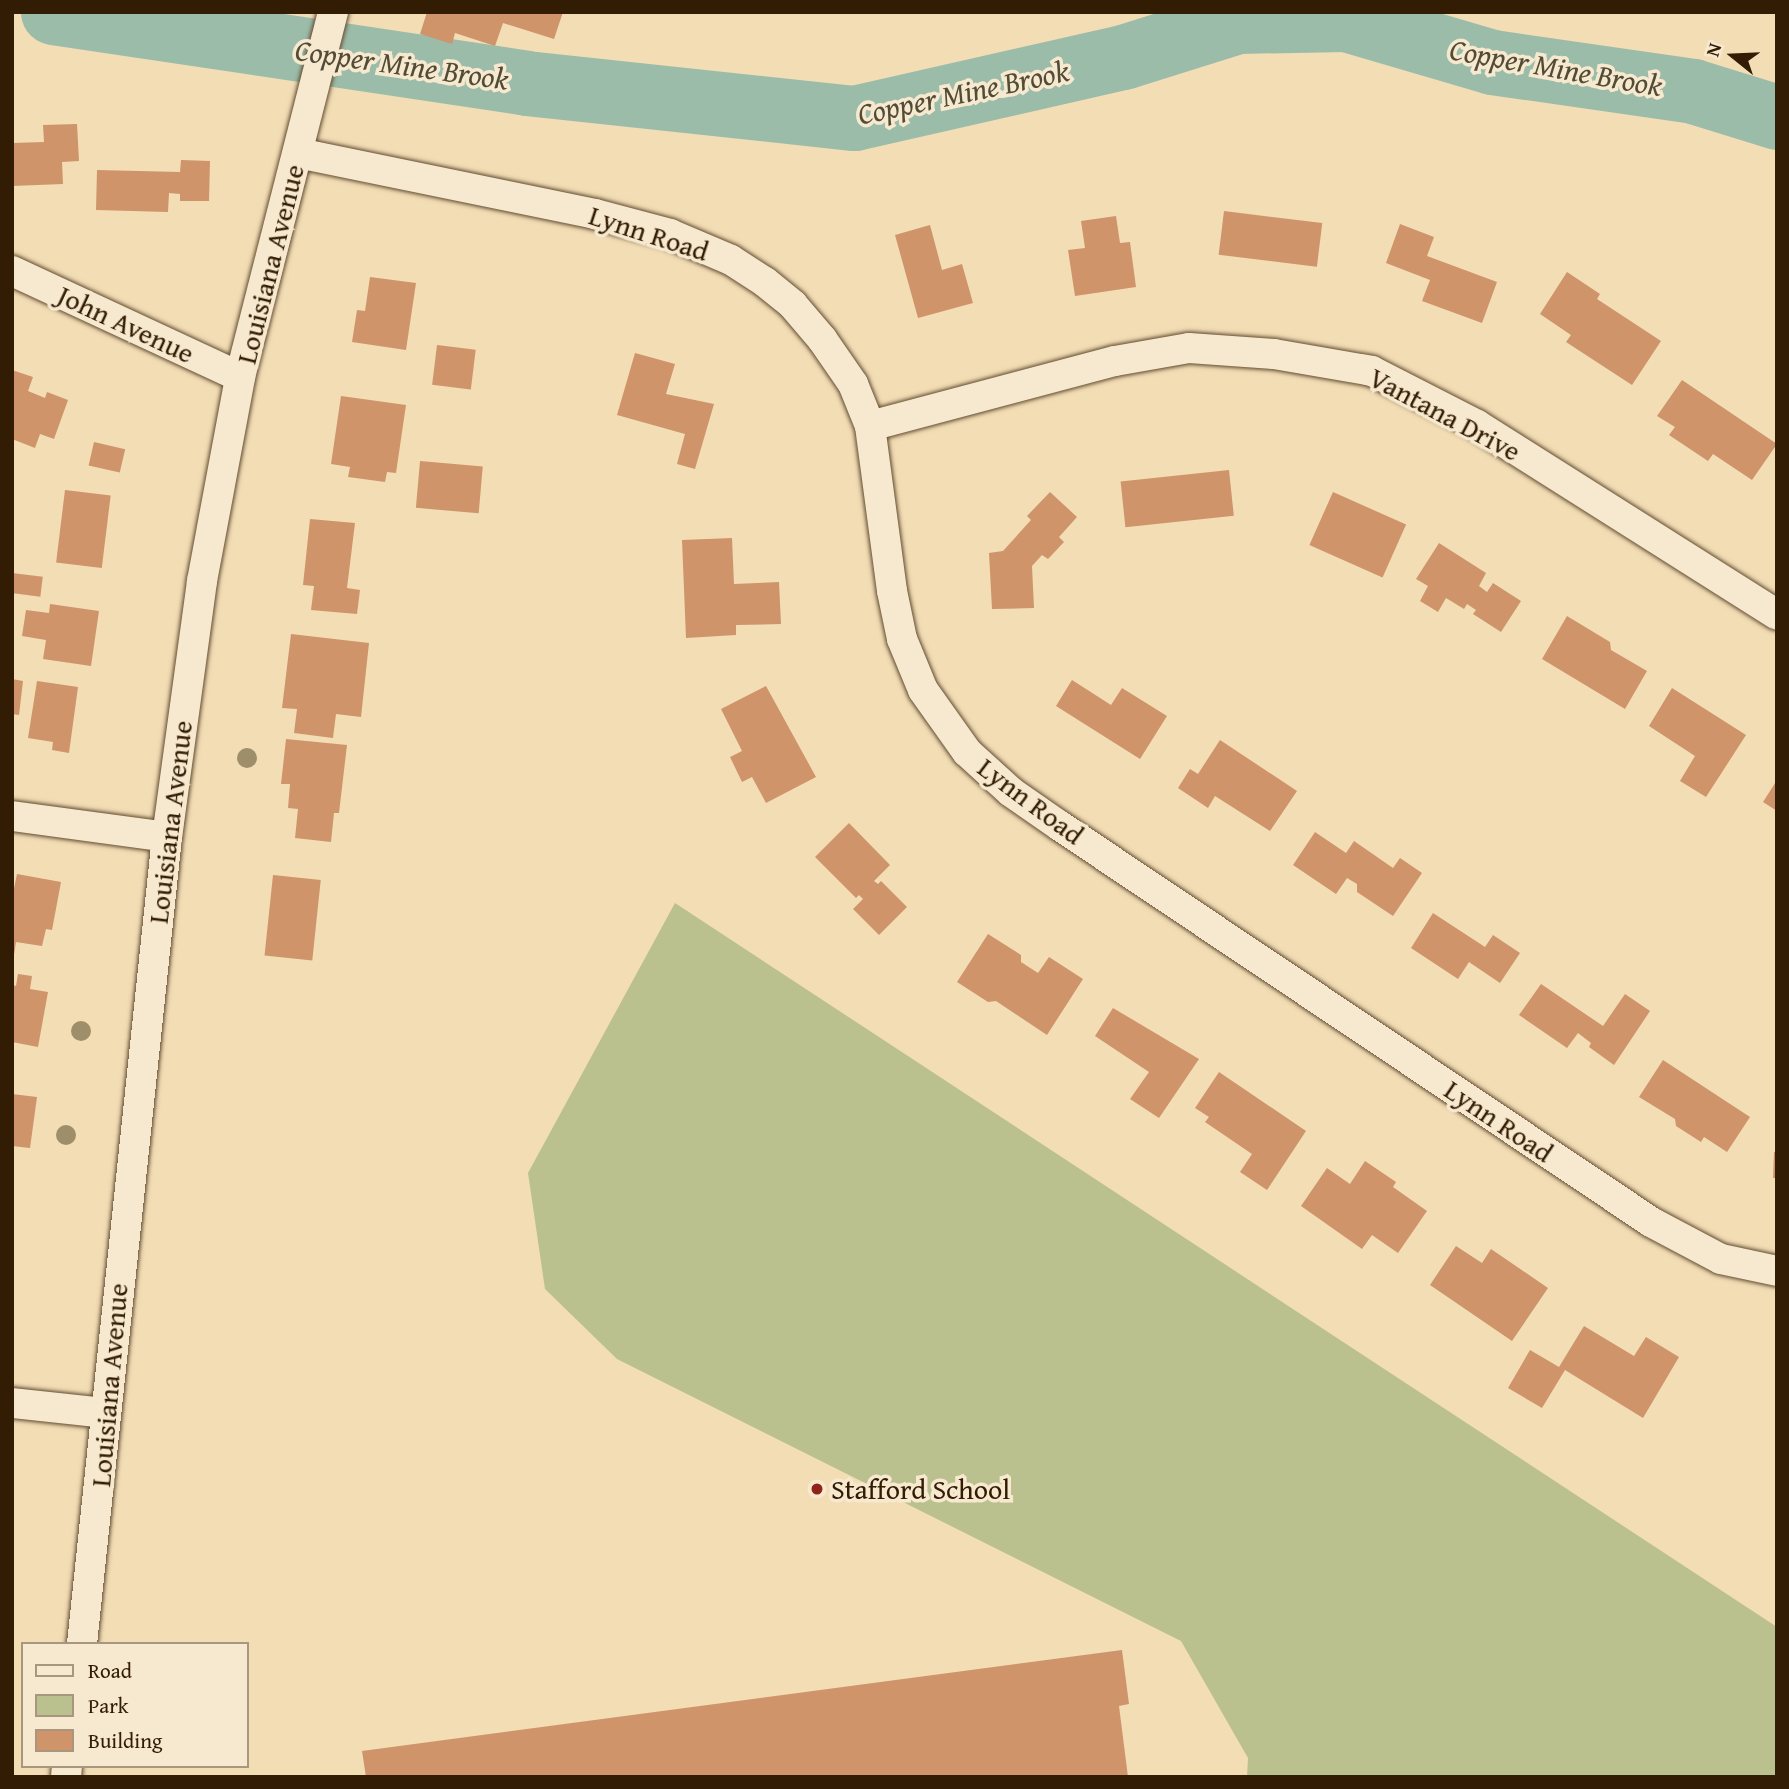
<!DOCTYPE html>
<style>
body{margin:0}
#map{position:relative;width:1789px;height:1789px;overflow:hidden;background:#f2ddb5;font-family:"Gentium Book Plus",serif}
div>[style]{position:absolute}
.green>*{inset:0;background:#bac18e}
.river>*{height:65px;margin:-32.5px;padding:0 32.5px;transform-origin:32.5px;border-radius:32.5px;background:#9cbcaa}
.building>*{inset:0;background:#cf946a;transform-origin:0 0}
.roads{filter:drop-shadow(0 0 2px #624c30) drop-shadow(0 0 2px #624c30)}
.minor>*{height:30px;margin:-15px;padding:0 15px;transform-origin:15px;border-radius:15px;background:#f7e9cf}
.trees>*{width:20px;height:20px;margin:-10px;border-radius:50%;background:#9f8e6a}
.dots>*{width:19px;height:19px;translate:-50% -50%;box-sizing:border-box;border:4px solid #f7e9cf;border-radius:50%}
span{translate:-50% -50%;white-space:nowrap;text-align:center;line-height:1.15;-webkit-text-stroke:7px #f7e9cf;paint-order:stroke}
.street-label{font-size:28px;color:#321c04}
.poi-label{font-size:28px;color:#321c04}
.left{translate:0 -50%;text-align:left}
.water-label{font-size:30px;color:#524c36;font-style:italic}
.frame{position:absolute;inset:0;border:14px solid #321c04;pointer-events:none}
.legend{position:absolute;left:21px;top:1642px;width:228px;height:126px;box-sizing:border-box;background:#f7e9cf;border:2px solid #a8977e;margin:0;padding:9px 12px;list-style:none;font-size:21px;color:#321c04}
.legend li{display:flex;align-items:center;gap:14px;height:35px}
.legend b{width:35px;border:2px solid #a8977e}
.north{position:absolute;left:1698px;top:21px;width:70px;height:70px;-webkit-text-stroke:5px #f7e9cf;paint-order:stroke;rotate:288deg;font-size:19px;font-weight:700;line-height:28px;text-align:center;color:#321c04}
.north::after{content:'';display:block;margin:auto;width:24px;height:32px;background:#321c04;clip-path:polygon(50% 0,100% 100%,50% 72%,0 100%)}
</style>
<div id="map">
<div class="green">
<i style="clip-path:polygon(675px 903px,1777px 1627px,1777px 1777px,1247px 1777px,1248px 1758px,1181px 1641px,617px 1359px,545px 1289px,528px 1173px)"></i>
</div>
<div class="river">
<i style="left:53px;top:12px;width:478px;rotate:8.5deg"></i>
<i style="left:526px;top:83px;width:330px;rotate:6.1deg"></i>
<i style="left:854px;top:118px;width:276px;rotate:-12.8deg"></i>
<i style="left:1123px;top:57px;width:121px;rotate:-17.4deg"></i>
<i style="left:1238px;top:21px;width:108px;rotate:-1.1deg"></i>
<i style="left:1346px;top:19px;width:152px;rotate:16.4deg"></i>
<i style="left:1492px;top:62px;width:203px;rotate:8.2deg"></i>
<i style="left:1693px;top:91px;width:88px;rotate:17.2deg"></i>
</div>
<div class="building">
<i style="clip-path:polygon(427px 12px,563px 12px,554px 39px,503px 23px,495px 46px,455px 33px,452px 44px,420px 34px)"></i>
<i style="clip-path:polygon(77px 124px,79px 161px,62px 162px,63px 184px,12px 186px,12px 143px,44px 142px,43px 125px)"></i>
<i style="clip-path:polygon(181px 160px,210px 161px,209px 201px,180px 201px,180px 194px,169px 193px,168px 212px,96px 210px,97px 170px,180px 172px)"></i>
<i style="left:1224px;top:211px;width:99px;height:44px;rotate:7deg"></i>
<i style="clip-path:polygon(1116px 216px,1120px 243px,1130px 242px,1136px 287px,1075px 296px,1068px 250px,1085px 248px,1081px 221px)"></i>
<i style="clip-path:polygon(1400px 224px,1434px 237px,1427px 256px,1497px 282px,1482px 323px,1422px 301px,1430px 280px,1386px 263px)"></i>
<i style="clip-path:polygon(930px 225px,942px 270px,962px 264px,973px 303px,918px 318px,895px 235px)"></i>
<i style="clip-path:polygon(1567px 272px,1600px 294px,1597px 299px,1661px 341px,1632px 385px,1566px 342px,1571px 335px,1540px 314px)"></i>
<i style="clip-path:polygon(370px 277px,416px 283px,406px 350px,352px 342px,357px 310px,365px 311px)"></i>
<i style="left:437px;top:345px;width:39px;height:40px;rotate:7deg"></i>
<i style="clip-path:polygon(635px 353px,675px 364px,666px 394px,714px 404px,695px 469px,677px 464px,685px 434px,617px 415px)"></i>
<i style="clip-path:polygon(12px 370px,33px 377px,28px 391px,45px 398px,47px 392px,68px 400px,54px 439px,40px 434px,35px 448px,12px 439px)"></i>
<i style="clip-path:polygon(1682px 380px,1777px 444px,1752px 480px,1713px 454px,1708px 461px,1669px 435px,1675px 427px,1657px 416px)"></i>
<i style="clip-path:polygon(341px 396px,406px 405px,396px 473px,387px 472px,385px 482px,348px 477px,350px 467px,331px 464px)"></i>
<i style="left:94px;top:442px;width:32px;height:24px;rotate:13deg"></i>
<i style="left:420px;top:461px;width:63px;height:47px;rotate:5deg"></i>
<i style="left:1229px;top:470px;width:46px;height:109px;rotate:84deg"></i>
<i style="left:65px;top:490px;width:46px;height:73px;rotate:7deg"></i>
<i style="clip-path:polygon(1050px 492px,1077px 517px,1059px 537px,1064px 542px,1048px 559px,1042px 555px,1032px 566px,1034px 608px,992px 609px,989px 553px,1003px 551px,1031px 520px,1027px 516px)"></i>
<i style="left:1333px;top:492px;width:80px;height:58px;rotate:24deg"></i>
<i style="clip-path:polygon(310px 519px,355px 523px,347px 588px,360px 590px,357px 614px,311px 610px,314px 586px,303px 585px)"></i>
<i style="clip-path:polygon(732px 538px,734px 584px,779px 582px,781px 624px,736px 625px,736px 635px,686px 638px,682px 540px)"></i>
<i style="clip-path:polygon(1439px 543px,1486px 573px,1479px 586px,1487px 592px,1493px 583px,1521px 601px,1501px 632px,1473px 614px,1476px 610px,1467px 604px,1464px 609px,1446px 598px,1438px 612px,1420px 601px,1428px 586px,1416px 579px)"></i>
<i style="left:12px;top:573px;width:31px;height:20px;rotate:7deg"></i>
<i style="clip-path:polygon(50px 604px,99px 611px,91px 666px,43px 659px,46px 640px,22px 636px,26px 610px,49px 613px)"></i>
<i style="clip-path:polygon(1567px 616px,1610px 642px,1611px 650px,1647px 671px,1625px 709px,1542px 659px)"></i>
<i style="clip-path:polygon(291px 634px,369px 643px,361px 717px,336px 714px,333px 738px,294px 733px,297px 709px,282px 708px)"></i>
<i style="clip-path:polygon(12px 679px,23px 681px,19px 715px,12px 714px)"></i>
<i style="clip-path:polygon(1072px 680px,1111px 705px,1122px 688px,1167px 716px,1140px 759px,1056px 706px)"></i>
<i style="clip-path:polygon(37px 681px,78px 687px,69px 753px,52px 750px,53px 742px,28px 738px)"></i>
<i style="clip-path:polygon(766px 686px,816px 777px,766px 803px,752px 777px,742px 782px,730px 757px,742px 751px,721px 709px)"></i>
<i style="clip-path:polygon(1672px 688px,1746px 735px,1706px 797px,1680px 781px,1695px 756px,1649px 726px)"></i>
<i style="clip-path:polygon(286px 739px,347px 745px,339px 813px,334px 813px,331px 842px,295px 838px,298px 809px,288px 808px,290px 784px,281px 784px)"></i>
<i style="clip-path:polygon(1220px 740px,1297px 791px,1270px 831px,1215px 796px,1208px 808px,1178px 788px,1190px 769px,1198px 774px)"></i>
<i style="clip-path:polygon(1777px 780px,1777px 811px,1763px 802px)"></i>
<i style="clip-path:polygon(849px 823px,890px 865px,874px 881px,878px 884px,881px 881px,907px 907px,879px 935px,853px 909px,863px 899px,859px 895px,856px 898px,815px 857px)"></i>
<i style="clip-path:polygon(1315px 832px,1346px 853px,1354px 841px,1393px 868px,1400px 858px,1422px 873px,1393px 916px,1357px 892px,1357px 884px,1347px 878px,1336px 894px,1293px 865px)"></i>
<i style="clip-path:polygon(17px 874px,61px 882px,52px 930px,46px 929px,42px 946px,16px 942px,14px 955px,12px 898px)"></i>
<i style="left:273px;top:875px;width:48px;height:81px;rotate:6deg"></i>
<i style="clip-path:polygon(1433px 913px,1485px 947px,1493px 935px,1520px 953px,1500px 983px,1469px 962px,1458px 979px,1411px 948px)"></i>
<i style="clip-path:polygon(988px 934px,1021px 955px,1021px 962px,1038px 973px,1049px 957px,1083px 979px,1047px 1035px,996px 1001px,988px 1002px,957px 982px)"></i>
<i style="clip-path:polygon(18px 974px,32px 976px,30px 989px,48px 992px,38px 1047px,12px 1042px,12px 985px,16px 986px)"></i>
<i style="clip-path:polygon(1541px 984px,1603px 1026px,1625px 994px,1650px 1011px,1614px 1065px,1589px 1047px,1591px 1043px,1578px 1033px,1567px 1048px,1519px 1015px)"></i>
<i style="clip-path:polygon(1113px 1008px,1199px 1059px,1159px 1118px,1130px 1099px,1149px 1072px,1095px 1036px)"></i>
<i style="clip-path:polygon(1663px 1060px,1750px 1117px,1727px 1152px,1704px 1137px,1701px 1142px,1676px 1126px,1675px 1119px,1639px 1097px)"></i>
<i style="clip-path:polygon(1219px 1072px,1306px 1131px,1267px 1190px,1240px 1172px,1252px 1154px,1205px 1122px,1209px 1117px,1195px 1108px)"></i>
<i style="clip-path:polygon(12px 1094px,37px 1097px,30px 1148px,12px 1146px)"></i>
<i style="clip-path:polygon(1774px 1152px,1777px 1152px,1777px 1178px,1773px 1178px)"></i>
<i style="clip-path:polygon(1365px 1161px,1396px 1182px,1393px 1187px,1427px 1211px,1398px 1253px,1372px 1235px,1362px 1249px,1301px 1206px,1327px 1168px,1350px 1184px)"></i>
<i style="clip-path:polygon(1456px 1246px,1482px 1263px,1491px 1249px,1548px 1288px,1512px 1341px,1430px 1285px)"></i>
<i style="clip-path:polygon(1584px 1326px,1634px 1356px,1646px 1337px,1679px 1357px,1643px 1418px,1565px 1370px,1542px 1408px,1508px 1388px,1530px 1350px,1559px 1367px)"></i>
<i style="clip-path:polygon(1122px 1650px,1129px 1704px,1119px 1706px,1128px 1777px,366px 1777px,362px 1751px)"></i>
</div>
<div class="roads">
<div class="minor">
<i style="left:298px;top:153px;width:303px;rotate:11.6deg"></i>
<i style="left:595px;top:214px;width:78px;rotate:14.9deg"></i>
<i style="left:670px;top:234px;width:66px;rotate:23.1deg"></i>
<i style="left:731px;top:260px;width:40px;rotate:32.9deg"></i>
<i style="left:765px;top:282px;width:36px;rotate:39deg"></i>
<i style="left:793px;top:305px;width:45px;rotate:49.5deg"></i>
<i style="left:822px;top:339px;width:55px;rotate:55.4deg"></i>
<i style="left:853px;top:384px;width:45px;rotate:68deg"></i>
<i style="left:870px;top:426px;width:166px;rotate:82.4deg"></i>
<i style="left:892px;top:591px;width:49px;rotate:78.2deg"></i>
<i style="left:902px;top:639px;width:55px;rotate:67.6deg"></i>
<i style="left:923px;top:690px;width:76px;rotate:54.6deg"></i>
<i style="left:967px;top:752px;width:59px;rotate:42.3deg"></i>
<i style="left:1011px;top:792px;width:60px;rotate:34.8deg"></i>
<i style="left:1060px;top:826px;width:711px;rotate:33.82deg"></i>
<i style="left:1651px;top:1222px;width:79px;rotate:27.9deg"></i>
<i style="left:1721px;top:1259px;width:57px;rotate:12.1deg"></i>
<i style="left:12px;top:271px;width:251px;rotate:24.9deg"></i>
<i style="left:870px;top:426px;width:253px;rotate:-14.9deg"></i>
<i style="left:1115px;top:361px;width:75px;rotate:-10deg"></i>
<i style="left:1189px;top:348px;width:85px;rotate:4deg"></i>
<i style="left:1274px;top:354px;width:99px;rotate:9.8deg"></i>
<i style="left:1372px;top:371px;width:118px;rotate:27.2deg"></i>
<i style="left:1477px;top:425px;width:355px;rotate:32.3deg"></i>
<i style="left:12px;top:816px;width:156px;rotate:7.7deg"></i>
<i style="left:12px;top:1403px;width:94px;rotate:6.1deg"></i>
<i style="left:82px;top:1644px;width:811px;rotate:-83.99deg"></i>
<i style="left:167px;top:837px;width:258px;rotate:-82.2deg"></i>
<i style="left:202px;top:581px;width:208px;rotate:-79.4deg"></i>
<i style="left:240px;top:377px;width:377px;rotate:-75.7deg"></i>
<i style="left:66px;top:1777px;width:11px;rotate:-85deg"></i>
</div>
</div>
<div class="trees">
<i style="left:247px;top:758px"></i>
<i style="left:81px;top:1031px"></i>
<i style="left:66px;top:1135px"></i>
</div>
<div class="dots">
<i style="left:817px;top:1489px;background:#8f2418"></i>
</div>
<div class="street-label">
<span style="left:649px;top:233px;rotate:18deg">Lynn Road</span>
<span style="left:270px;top:264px;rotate:-76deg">Louisiana Avenue</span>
<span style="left:126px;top:324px;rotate:25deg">John Avenue</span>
<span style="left:1445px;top:414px;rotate:28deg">Vantana Drive</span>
<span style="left:1031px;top:801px;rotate:37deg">Lynn Road</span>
<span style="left:170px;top:822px;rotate:-83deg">Louisiana Avenue</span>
<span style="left:1499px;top:1121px;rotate:34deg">Lynn Road</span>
<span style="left:109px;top:1385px;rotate:-85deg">Louisiana Avenue</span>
</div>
<div class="poi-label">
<span class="left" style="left:831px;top:1489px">Stafford School</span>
</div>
<div class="water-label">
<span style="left:402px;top:64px;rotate:8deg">Copper Mine Brook</span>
<span style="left:1556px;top:67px;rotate:10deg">Copper Mine Brook</span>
<span style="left:963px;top:92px;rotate:-12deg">Copper Mine Brook</span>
</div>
<div class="frame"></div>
<ul class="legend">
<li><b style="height:9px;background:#f7e9cf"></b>Road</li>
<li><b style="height:19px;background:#bac18e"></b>Park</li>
<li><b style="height:19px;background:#cf946a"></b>Building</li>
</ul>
<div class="north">N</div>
</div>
